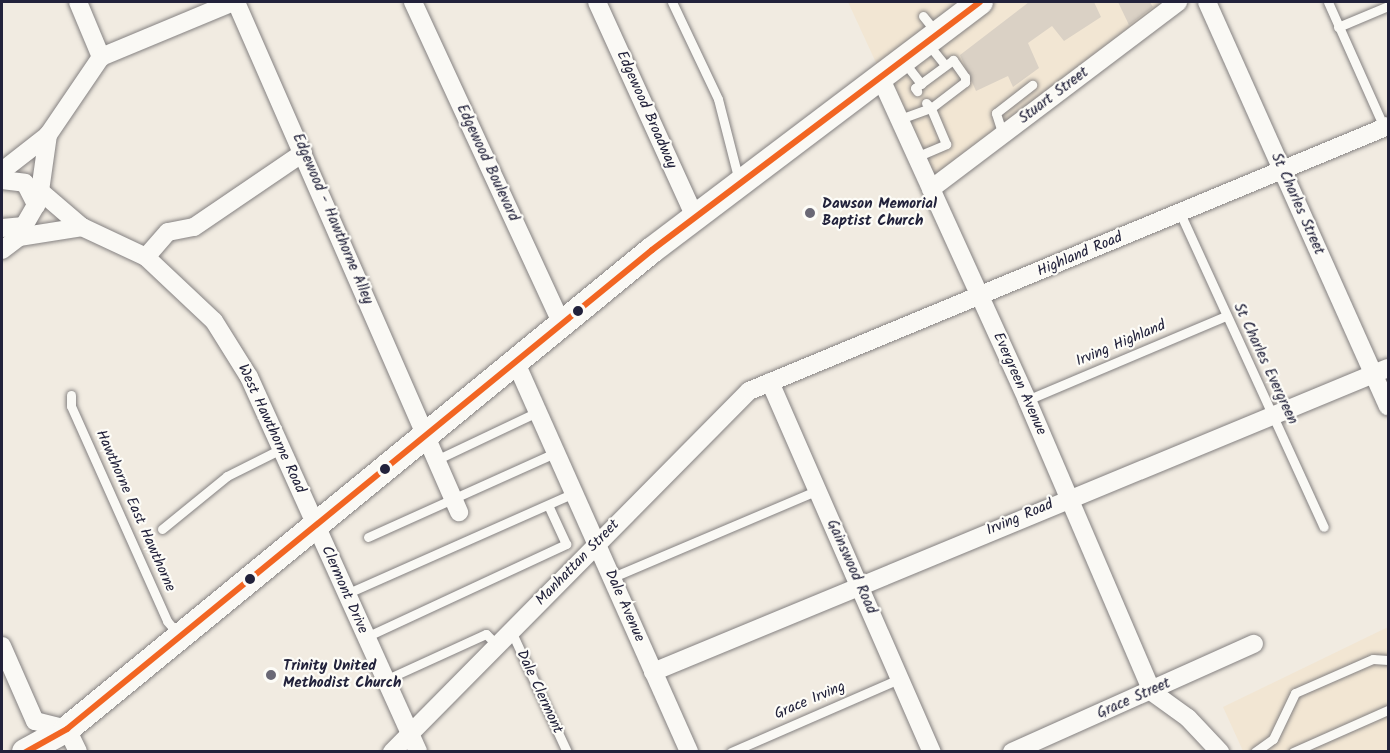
<!DOCTYPE html>
<style>
body{margin:0}
#map{position:relative;width:1390px;height:753px;overflow:hidden;background:#f1ebe1;font-family:Kalam,sans-serif}
div>[style]{position:absolute}
.built>*{inset:0;background:#f2e6d3}
.building>*{inset:0;background:#dad1c5}
.roads{filter:drop-shadow(0 0 2px #848181) drop-shadow(0 0 2px #848181)}
.lane>*{height:9px;margin:-4.5px;padding:0 4.5px;transform-origin:4.5px;border-radius:4.5px;background:#faf9f5}
.street>*{height:18px;margin:-9px;padding:0 9px;transform-origin:9px;border-radius:9px;background:#faf9f5}
.secondary>*{height:26px;margin:-13px;padding:0 13px;transform-origin:13px;border-radius:13px;background:#faf9f5}
.bus-1>*{height:6px;margin:-3px;padding:0 3px;transform-origin:3px;border-radius:3px;background:#f26522}
.dots>*{width:16px;height:16px;translate:-50% -50%;box-sizing:border-box;border:3px solid #fdfcf7;border-radius:50%}
span{translate:-50% -50%;white-space:nowrap;text-align:center;line-height:1.15;-webkit-text-stroke:4.5px #fdfcf7;paint-order:stroke}
.street-label{font-size:15px;color:#22223b}
.poi-label{font-size:15px;color:#22223b;font-weight:700}
.left{translate:0 -50%;text-align:left}
.frame{position:absolute;inset:0;border:3px solid #22223b;pointer-events:none}
</style>
<div id="map">
<div class="built">
<i style="clip-path:polygon(848px 2px,1170px 2px,932px 184px)"></i>
<i style="clip-path:polygon(1388px 627px,1388px 751px,1243px 751px,1223px 707px)"></i>
</div>
<div class="building">
<i style="clip-path:polygon(1029px 2px,1094px 2px,1101px 17px,1064px 41px,1052px 26px,1028px 43px,1039px 68px,1013px 87px,1008px 76px,976px 91px,960px 55px)"></i>
<i style="clip-path:polygon(1118px 2px,1150px 2px,1153px 7px,1129px 25px)"></i>
</div>
<div class="roads">
<div class="lane">
<i style="left:672px;top:2px;width:107px;rotate:64.6deg"></i>
<i style="left:718px;top:99px;width:85px;rotate:75.6deg"></i>
<i style="left:1328px;top:2px;width:137px;rotate:65.9deg"></i>
<i style="left:923px;top:16px;width:22px;rotate:51deg"></i>
<i style="left:1338px;top:27px;width:54px;rotate:-22.8deg"></i>
<i style="left:928px;top:44px;width:27px;rotate:51deg"></i>
<i style="left:904px;top:62px;width:28px;rotate:52deg"></i>
<i style="left:900px;top:119px;width:33px;rotate:-20deg"></i>
<i style="left:931px;top:108px;width:7px;rotate:-135deg"></i>
<i style="left:1003px;top:135px;width:23px;rotate:-108deg"></i>
<i style="left:996px;top:113px;width:46px;rotate:-37.9deg"></i>
<i style="left:916px;top:157px;width:33px;rotate:-23deg"></i>
<i style="left:946px;top:144px;width:39px;rotate:-113deg"></i>
<i style="left:931px;top:108px;width:43px;rotate:-37.4deg"></i>
<i style="left:965px;top:82px;width:5px;rotate:-90deg"></i>
<i style="left:965px;top:77px;width:21px;rotate:-125deg"></i>
<i style="left:953px;top:60px;width:47px;rotate:143.6deg"></i>
<i style="left:915px;top:88px;width:4px;rotate:56deg"></i>
<i style="left:1180px;top:213px;width:345px;rotate:65.4deg"></i>
<i style="left:71px;top:395px;width:11px;rotate:90deg"></i>
<i style="left:71px;top:406px;width:235px;rotate:65.9deg"></i>
<i style="left:167px;top:621px;width:18px;rotate:49deg"></i>
<i style="left:1027px;top:400px;width:216px;rotate:-22.9deg"></i>
<i style="left:436px;top:460px;width:112px;rotate:-25.4deg"></i>
<i style="left:162px;top:529px;width:84px;rotate:-39.2deg"></i>
<i style="left:227px;top:476px;width:60px;rotate:-26.6deg"></i>
<i style="left:368px;top:537px;width:205px;rotate:-24.2deg"></i>
<i style="left:613px;top:577px;width:223px;rotate:-23deg"></i>
<i style="left:346px;top:594px;width:247px;rotate:-23.9deg"></i>
<i style="left:512px;top:633px;width:131px;rotate:65.2deg"></i>
<i style="left:366px;top:637px;width:221px;rotate:-24.9deg"></i>
<i style="left:566px;top:544px;width:43px;rotate:-114.8deg"></i>
<i style="left:385px;top:680px;width:111px;rotate:-24.5deg"></i>
<i style="left:486px;top:634px;width:17px;rotate:45deg"></i>
<i style="left:731px;top:752px;width:185px;rotate:-23.5deg"></i>
<i style="left:1255px;top:752px;width:22px;rotate:-36deg"></i>
<i style="left:1273px;top:739px;width:51px;rotate:-64.4deg"></i>
<i style="left:1295px;top:693px;width:85px;rotate:-23.6deg"></i>
<i style="left:1373px;top:659px;width:15px;rotate:4deg"></i>
<i style="left:1293px;top:752px;width:104px;rotate:-23.9deg"></i>
</div>
<div class="street">
<i style="left:78px;top:2px;width:60px;rotate:67.3deg"></i>
<i style="left:236px;top:2px;width:557px;rotate:66.38deg"></i>
<i style="left:413px;top:2px;width:355px;rotate:65.2deg"></i>
<i style="left:597px;top:2px;width:236px;rotate:65.5deg"></i>
<i style="left:1207px;top:2px;width:443px;rotate:65.9deg"></i>
<i style="left:101px;top:57px;width:143px;rotate:-22.6deg"></i>
<i style="left:881px;top:79px;width:353px;rotate:65.5deg"></i>
<i style="left:1027px;top:400px;width:318px;rotate:66.8deg"></i>
<i style="left:2px;top:171px;width:58px;rotate:-38deg"></i>
<i style="left:48px;top:135px;width:94px;rotate:-55.8deg"></i>
<i style="left:2px;top:180px;width:23px;rotate:7deg"></i>
<i style="left:25px;top:183px;width:25px;rotate:63deg"></i>
<i style="left:36px;top:205px;width:24px;rotate:120deg"></i>
<i style="left:24px;top:226px;width:22px;rotate:175deg"></i>
<i style="left:931px;top:189px;width:310px;rotate:-37.1deg"></i>
<i style="left:40px;top:191px;width:55px;rotate:40.6deg"></i>
<i style="left:82px;top:227px;width:71px;rotate:25.1deg"></i>
<i style="left:146px;top:257px;width:93px;rotate:43.3deg"></i>
<i style="left:214px;top:321px;width:66px;rotate:58deg"></i>
<i style="left:249px;top:377px;width:411px;rotate:65.7deg"></i>
<i style="left:40px;top:191px;width:57px;rotate:-81.9deg"></i>
<i style="left:2px;top:250px;width:21px;rotate:-37deg"></i>
<i style="left:19px;top:237px;width:64px;rotate:-9deg"></i>
<i style="left:146px;top:257px;width:33px;rotate:-49deg"></i>
<i style="left:168px;top:232px;width:26px;rotate:-11deg"></i>
<i style="left:194px;top:227px;width:132px;rotate:-34.2deg"></i>
<i style="left:516px;top:363px;width:426px;rotate:66deg"></i>
<i style="left:770px;top:382px;width:404px;rotate:66.4deg"></i>
<i style="left:2px;top:646px;width:82px;rotate:66.3deg"></i>
<i style="left:35px;top:721px;width:33px;rotate:14deg"></i>
<i style="left:67px;top:729px;width:25px;rotate:64deg"></i>
<i style="left:653px;top:672px;width:795px;rotate:-22.47deg"></i>
<i style="left:1152px;top:692px;width:44px;rotate:35.8deg"></i>
<i style="left:1188px;top:718px;width:47px;rotate:46.7deg"></i>
<i style="left:392px;top:752px;width:508px;rotate:-45.32deg"></i>
<i style="left:749px;top:391px;width:692px;rotate:-22.52deg"></i>
<i style="left:1012px;top:752px;width:265px;rotate:-24.1deg"></i>
</div>
<div class="secondary">
<i style="left:25px;top:752px;width:48px;rotate:-28.7deg"></i>
<i style="left:67px;top:729px;width:756px;rotate:-39.31deg"></i>
<i style="left:652px;top:250px;width:411px;rotate:-37.1deg"></i>
</div>
</div>
<div class="bus-1">
<i style="left:26px;top:752px;width:47px;rotate:-29.3deg"></i>
<i style="left:67px;top:729px;width:756px;rotate:-39.31deg"></i>
<i style="left:652px;top:250px;width:411px;rotate:-37.1deg"></i>
</div>
<div class="dots">
<i style="left:810px;top:213px;background:#6a6875"></i>
<i style="left:578px;top:311px;background:#22223b"></i>
<i style="left:385px;top:469px;background:#22223b"></i>
<i style="left:250px;top:579px;background:#22223b"></i>
<i style="left:271px;top:675px;background:#6a6875"></i>
</div>
<div class="street-label">
<span style="left:1054px;top:96px;rotate:-37deg">Stuart Street</span>
<span style="left:646px;top:110px;rotate:66deg">Edgewood Broadway</span>
<span style="left:487px;top:163px;rotate:65deg">Edgewood Boulevard</span>
<span style="left:1297px;top:204px;rotate:66deg">St Charles Street</span>
<span style="left:332px;top:219px;rotate:67deg">Edgewood - Hawthorne Alley</span>
<span style="left:1080px;top:255px;rotate:-23deg">Highland Road</span>
<span style="left:1121px;top:344px;rotate:-23deg">Irving Highland</span>
<span style="left:1265px;top:364px;rotate:65deg">St Charles Evergreen</span>
<span style="left:1019px;top:384px;rotate:66deg">Evergreen Avenue</span>
<span style="left:271px;top:429px;rotate:65deg">West Hawthorne Road</span>
<span style="left:135px;top:511px;rotate:66deg">Hawthorne East Hawthorne</span>
<span style="left:1020px;top:518px;rotate:-23deg">Irving Road</span>
<span style="left:578px;top:563px;rotate:-46deg">Manhattan Street</span>
<span style="left:851px;top:567px;rotate:66deg">Gainswood Road</span>
<span style="left:344px;top:590px;rotate:66deg">Clermont Drive</span>
<span style="left:624px;top:606px;rotate:66deg">Dale Avenue</span>
<span style="left:539px;top:692px;rotate:65deg">Dale Clermont</span>
<span style="left:1134px;top:699px;rotate:-24deg">Grace Street</span>
<span style="left:810px;top:701px;rotate:-23deg">Grace Irving</span>
</div>
<div class="poi-label">
<span class="left" style="left:822px;top:213px">Dawson Memorial<br>Baptist Church</span>
<span class="left" style="left:283px;top:675px">Trinity United<br>Methodist Church</span>
</div>
<div class="frame"></div>
</div>
